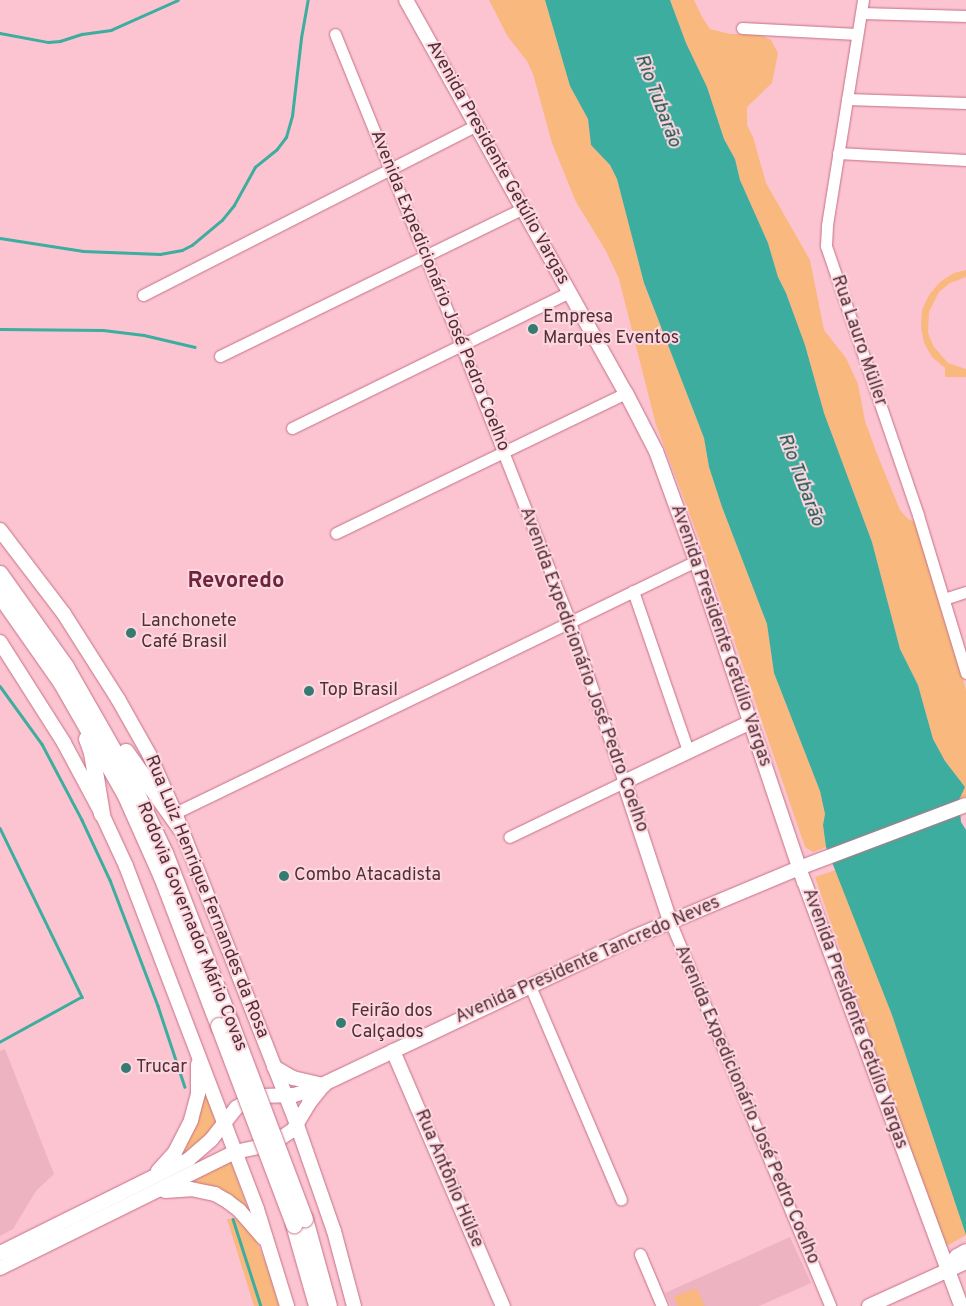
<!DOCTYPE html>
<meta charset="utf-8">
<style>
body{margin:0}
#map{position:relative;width:966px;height:1306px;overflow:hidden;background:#fcc4d1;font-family:Overpass,sans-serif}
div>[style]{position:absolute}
.built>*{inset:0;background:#eeb3c1}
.green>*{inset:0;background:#f8b87e}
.water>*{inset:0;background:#3cad9e}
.stream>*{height:2.5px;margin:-1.25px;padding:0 1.25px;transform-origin:1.25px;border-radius:1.25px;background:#3cad9e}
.roads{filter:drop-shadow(0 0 1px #c57188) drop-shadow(0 0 1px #c57188)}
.minor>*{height:11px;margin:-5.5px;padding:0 5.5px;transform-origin:5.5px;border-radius:5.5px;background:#fff}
.major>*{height:14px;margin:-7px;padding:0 7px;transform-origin:7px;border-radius:7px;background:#fff}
.highway>*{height:16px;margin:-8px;padding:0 8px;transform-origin:8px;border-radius:8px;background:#fff}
.bridges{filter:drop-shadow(0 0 1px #c57188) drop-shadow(0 0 1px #c57188)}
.highway-bridge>*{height:16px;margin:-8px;padding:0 8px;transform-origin:8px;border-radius:8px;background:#fff}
.dots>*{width:14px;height:14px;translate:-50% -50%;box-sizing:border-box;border:2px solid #fdd7e0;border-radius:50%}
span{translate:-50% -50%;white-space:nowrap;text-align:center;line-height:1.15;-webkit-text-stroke:4px #fdd7e0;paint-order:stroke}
.street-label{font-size:18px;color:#522e37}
.poi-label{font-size:18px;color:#522e37}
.left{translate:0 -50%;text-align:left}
.water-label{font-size:19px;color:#12524a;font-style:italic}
.district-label{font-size:22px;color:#6f243d;font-weight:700}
</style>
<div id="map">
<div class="built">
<i style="clip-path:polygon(5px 1049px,54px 1174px,36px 1191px,13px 1229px,0 1236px,0 1051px)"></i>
<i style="clip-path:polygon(790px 1237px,811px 1283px,759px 1306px,671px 1306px,665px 1293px)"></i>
</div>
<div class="green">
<i style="clip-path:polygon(489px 0,545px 0,570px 86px,588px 119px,591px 145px,610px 165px,617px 179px,644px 283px,704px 438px,709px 467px,722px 507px,767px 624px,774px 673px,820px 791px,825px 814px,823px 825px,826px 847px,813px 852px,805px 847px,701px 544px,656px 425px,619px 279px,606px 251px,576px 202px,552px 143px,533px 74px,527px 61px,508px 37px)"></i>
<i style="clip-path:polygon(670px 0,694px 0,702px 17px,710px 29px,730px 34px,758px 34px,771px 40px,778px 53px,772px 83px,747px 107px,747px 125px,753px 137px,766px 183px,810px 260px,824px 330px,846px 358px,858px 384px,865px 421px,877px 454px,900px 510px,908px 519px,915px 522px,941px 599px,966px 690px,966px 797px,959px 799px,965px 787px,945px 761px,933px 739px,918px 685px,900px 649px,872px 542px,824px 413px,805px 345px,786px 293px,778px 277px,768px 243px,740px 180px,735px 159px,724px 139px,707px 87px,686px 43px)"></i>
<i style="clip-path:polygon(966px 270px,966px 277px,950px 283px,939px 292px,929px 312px,928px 333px,934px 347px,948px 363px,966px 369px,966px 377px,945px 377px,945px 368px,932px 357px,924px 343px,921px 327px,922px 310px,929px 295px,940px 282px,954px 273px)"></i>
<i style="clip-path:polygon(836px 870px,892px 1015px,966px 1235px,945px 1247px,906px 1140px,815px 877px)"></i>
<i style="clip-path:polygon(202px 1078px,218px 1119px,213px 1131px,193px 1150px,176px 1159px)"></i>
<i style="clip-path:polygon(230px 1159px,249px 1212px,182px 1181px)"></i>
<i style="clip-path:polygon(241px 1218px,252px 1230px,271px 1276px,279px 1306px,254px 1306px,227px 1219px)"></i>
<i style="clip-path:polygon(696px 1288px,705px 1306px,678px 1306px,674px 1297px)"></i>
</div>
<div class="water">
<i style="clip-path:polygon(545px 0,670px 0,686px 43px,707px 87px,724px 139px,735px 159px,740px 180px,768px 243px,778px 277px,786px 293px,805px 345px,824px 413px,872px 542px,900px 649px,918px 685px,933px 739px,945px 761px,965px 787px,959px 800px,961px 822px,966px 830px,966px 1235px,892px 1015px,826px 847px,823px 825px,825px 814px,820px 791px,774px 673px,767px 624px,722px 507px,709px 467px,704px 438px,644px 283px,617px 179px,610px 165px,591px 145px,588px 119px,570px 86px)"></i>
</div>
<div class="stream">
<i style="left:0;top:33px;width:49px;rotate:10.6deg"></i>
<i style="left:48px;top:42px;width:12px;rotate:-5deg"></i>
<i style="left:60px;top:41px;width:23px;rotate:-18deg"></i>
<i style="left:82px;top:34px;width:29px;rotate:-8deg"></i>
<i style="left:111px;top:30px;width:73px;rotate:-24.1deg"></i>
<i style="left:0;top:238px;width:84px;rotate:8.9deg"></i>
<i style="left:83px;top:251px;width:77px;rotate:2.2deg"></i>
<i style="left:160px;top:254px;width:22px;rotate:-10deg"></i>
<i style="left:182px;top:250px;width:11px;rotate:-27deg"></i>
<i style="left:192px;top:245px;width:39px;rotate:-40deg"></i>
<i style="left:222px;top:220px;width:19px;rotate:-51deg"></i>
<i style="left:234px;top:205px;width:43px;rotate:-61.1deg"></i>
<i style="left:255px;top:167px;width:28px;rotate:-39deg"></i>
<i style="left:277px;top:149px;width:15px;rotate:-53deg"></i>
<i style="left:286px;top:137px;width:22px;rotate:-74deg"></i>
<i style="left:292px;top:116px;width:79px;rotate:-83.4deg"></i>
<i style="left:301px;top:38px;width:39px;rotate:-80deg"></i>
<i style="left:0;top:329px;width:103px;rotate:0.6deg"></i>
<i style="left:103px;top:330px;width:41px;rotate:7deg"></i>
<i style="left:144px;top:335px;width:52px;rotate:13.2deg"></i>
<i style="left:0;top:686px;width:72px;rotate:54.1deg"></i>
<i style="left:42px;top:744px;width:86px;rotate:62.2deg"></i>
<i style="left:82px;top:820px;width:66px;rotate:65deg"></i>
<i style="left:110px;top:880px;width:135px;rotate:69.1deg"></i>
<i style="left:158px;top:1006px;width:85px;rotate:71.6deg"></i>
<i style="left:0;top:828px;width:188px;rotate:64.1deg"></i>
<i style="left:82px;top:997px;width:94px;rotate:151.2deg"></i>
<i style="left:233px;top:1219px;width:91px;rotate:72.2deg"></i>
</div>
<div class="roads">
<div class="minor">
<i style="left:863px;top:0;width:229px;rotate:99.1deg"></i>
<i style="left:827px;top:226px;width:20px;rotate:93deg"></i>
<i style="left:826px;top:246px;width:284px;rotate:71.1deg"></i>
<i style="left:918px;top:515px;width:165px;rotate:73.1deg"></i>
<i style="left:861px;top:13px;width:105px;rotate:1.6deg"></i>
<i style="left:742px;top:28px;width:115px;rotate:3deg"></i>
<i style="left:335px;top:34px;width:336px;rotate:67.9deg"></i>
<i style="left:461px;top:345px;width:298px;rotate:68.5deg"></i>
<i style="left:570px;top:622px;width:169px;rotate:71.4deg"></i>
<i style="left:624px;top:782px;width:127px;rotate:154.4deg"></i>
<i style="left:847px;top:99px;width:119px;rotate:1.9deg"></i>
<i style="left:838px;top:153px;width:128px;rotate:3.1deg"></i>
<i style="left:143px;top:295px;width:375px;rotate:-27deg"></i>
<i style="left:220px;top:356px;width:336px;rotate:-26deg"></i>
<i style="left:292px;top:428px;width:309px;rotate:-26.1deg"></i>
<i style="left:336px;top:533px;width:322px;rotate:-25.8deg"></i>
<i style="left:633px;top:591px;width:169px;rotate:71deg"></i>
<i style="left:944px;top:599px;width:23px;rotate:-18deg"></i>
<i style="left:175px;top:813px;width:579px;rotate:-25.81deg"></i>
<i style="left:670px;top:921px;width:417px;rotate:67.4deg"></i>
<i style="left:530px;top:986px;width:232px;rotate:66.9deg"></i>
<i style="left:640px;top:1254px;width:56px;rotate:67.1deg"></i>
</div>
<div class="major">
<i style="left:406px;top:0;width:450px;rotate:60.8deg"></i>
<i style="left:626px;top:393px;width:65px;rotate:62.7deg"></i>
<i style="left:656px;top:451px;width:117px;rotate:70deg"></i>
<i style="left:696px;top:561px;width:338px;rotate:71.4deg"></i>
<i style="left:804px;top:881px;width:453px;rotate:69.7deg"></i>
<i style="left:0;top:530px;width:106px;rotate:52.7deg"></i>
<i style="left:64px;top:614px;width:101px;rotate:57.6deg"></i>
<i style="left:118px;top:699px;width:63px;rotate:60.6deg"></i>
<i style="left:149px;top:754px;width:64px;rotate:66.2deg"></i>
<i style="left:175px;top:813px;width:335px;rotate:68.6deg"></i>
<i style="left:297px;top:1125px;width:112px;rotate:70.8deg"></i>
<i style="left:334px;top:1231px;width:78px;rotate:75.1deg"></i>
<i style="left:0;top:642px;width:120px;rotate:57.6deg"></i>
<i style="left:64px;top:743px;width:81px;rotate:61.8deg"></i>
<i style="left:102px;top:814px;width:57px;rotate:65.2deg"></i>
<i style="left:126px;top:866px;width:367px;rotate:69.1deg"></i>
<i style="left:257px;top:1209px;width:102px;rotate:72.8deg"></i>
<i style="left:670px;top:921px;width:146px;rotate:-108.3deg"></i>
<i style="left:624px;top:782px;width:140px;rotate:-25.3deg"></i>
<i style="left:393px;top:1051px;width:278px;rotate:66.7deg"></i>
<i style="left:274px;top:1067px;width:22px;rotate:30deg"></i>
<i style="left:293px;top:1078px;width:32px;rotate:13deg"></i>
<i style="left:158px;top:1171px;width:25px;rotate:-48deg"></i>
<i style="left:175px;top:1152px;width:36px;rotate:-63deg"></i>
<i style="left:191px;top:1120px;width:28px;rotate:-75deg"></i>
<i style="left:198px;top:1093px;width:29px;rotate:-90deg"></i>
<i style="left:165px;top:1191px;width:26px;rotate:-4deg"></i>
<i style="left:191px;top:1189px;width:25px;rotate:12deg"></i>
<i style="left:215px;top:1194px;width:14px;rotate:30deg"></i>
<i style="left:227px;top:1201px;width:15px;rotate:37deg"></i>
<i style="left:239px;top:1210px;width:37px;rotate:49deg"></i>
<i style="left:0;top:1253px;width:211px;rotate:-26.4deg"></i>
<i style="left:189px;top:1159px;width:29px;rotate:-41deg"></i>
<i style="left:211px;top:1140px;width:41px;rotate:-52deg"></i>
<i style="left:236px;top:1108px;width:17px;rotate:-33deg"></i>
<i style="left:250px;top:1099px;width:12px;rotate:-14deg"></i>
<i style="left:262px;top:1096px;width:32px;rotate:-2deg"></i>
<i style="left:294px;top:1095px;width:18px;rotate:-16deg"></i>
<i style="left:311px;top:1090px;width:357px;rotate:-25.3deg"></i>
<i style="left:634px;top:937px;width:179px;rotate:-22.7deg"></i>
<i style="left:799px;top:868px;width:178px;rotate:-20.7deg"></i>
<i style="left:0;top:1268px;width:262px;rotate:-26.3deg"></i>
<i style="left:235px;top:1152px;width:38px;rotate:-12deg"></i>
<i style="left:272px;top:1144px;width:25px;rotate:-34deg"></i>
<i style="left:293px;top:1130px;width:31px;rotate:-59deg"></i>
<i style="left:309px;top:1103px;width:21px;rotate:-51deg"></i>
<i style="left:946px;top:1269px;width:17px;rotate:-50deg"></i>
<i style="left:957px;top:1256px;width:10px;rotate:-29deg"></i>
<i style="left:869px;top:1306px;width:107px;rotate:-24.4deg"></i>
</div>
<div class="highway">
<i style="left:0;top:574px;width:114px;rotate:54.6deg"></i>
<i style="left:66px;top:667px;width:129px;rotate:60.3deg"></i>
<i style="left:130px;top:779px;width:82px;rotate:64.7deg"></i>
<i style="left:165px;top:853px;width:180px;rotate:68.8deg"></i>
<i style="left:0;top:595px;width:106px;rotate:55deg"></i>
<i style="left:61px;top:682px;width:129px;rotate:60.3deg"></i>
<i style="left:125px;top:794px;width:91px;rotate:66deg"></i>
<i style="left:162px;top:877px;width:160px;rotate:69.1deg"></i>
<i style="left:87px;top:739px;width:15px;rotate:70deg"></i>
<i style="left:92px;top:753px;width:62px;rotate:80.7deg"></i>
<i style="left:126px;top:752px;width:95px;rotate:54.5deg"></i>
<i style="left:305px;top:1219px;width:90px;rotate:74.6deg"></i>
<i style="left:294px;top:1225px;width:84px;rotate:74.1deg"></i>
</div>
</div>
<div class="bridges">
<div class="highway-bridge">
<i style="left:230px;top:1021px;width:212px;rotate:69.3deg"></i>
<i style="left:219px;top:1026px;width:213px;rotate:69.3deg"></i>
</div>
</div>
<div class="dots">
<i style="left:533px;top:329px;background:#357b71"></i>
<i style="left:131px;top:633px;background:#357b71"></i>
<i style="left:309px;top:691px;background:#357b71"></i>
<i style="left:284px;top:876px;background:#357b71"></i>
<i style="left:341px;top:1023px;background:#357b71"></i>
<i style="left:126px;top:1068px;background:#357b71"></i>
</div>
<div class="street-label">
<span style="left:497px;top:163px;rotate:61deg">Avenida Presidente Getúlio Vargas</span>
<span style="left:439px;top:291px;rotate:68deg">Avenida Expedicionário José Pedro Coelho</span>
<span style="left:858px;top:341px;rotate:71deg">Rua Lauro Müller</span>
<span style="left:720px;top:636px;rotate:71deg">Avenida Presidente Getúlio Vargas</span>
<span style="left:583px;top:670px;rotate:70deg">Avenida Expedicionário José Pedro Coelho</span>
<span style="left:206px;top:897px;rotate:68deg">Rua Luiz Henrique Fernandes da Rosa</span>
<span style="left:191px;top:927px;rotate:68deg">Rodovia Governador Mário Covas</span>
<span style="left:588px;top:961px;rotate:-24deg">Avenida Presidente Tancredo Neves</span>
<span style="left:854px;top:1019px;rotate:70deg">Avenida Presidente Getúlio Vargas</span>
<span style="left:746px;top:1105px;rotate:67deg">Avenida Expedicionário José Pedro Coelho</span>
<span style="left:448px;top:1179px;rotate:67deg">Rua Antônio Hülse</span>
</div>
<div class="poi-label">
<span class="left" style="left:543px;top:329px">Empresa<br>Marques Eventos</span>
<span class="left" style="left:141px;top:633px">Lanchonete<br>Café Brasil</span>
<span class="left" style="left:319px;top:691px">Top Brasil</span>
<span class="left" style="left:294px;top:876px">Combo Atacadista</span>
<span class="left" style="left:351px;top:1023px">Feirão dos<br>Calçados</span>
<span class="left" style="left:136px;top:1068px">Trucar</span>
</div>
<div class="water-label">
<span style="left:657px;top:101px;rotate:69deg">Rio Tubarão</span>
<span style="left:800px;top:480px;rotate:69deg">Rio Tubarão</span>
</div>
<div class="district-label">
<span style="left:236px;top:582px">Revoredo</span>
</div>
</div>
